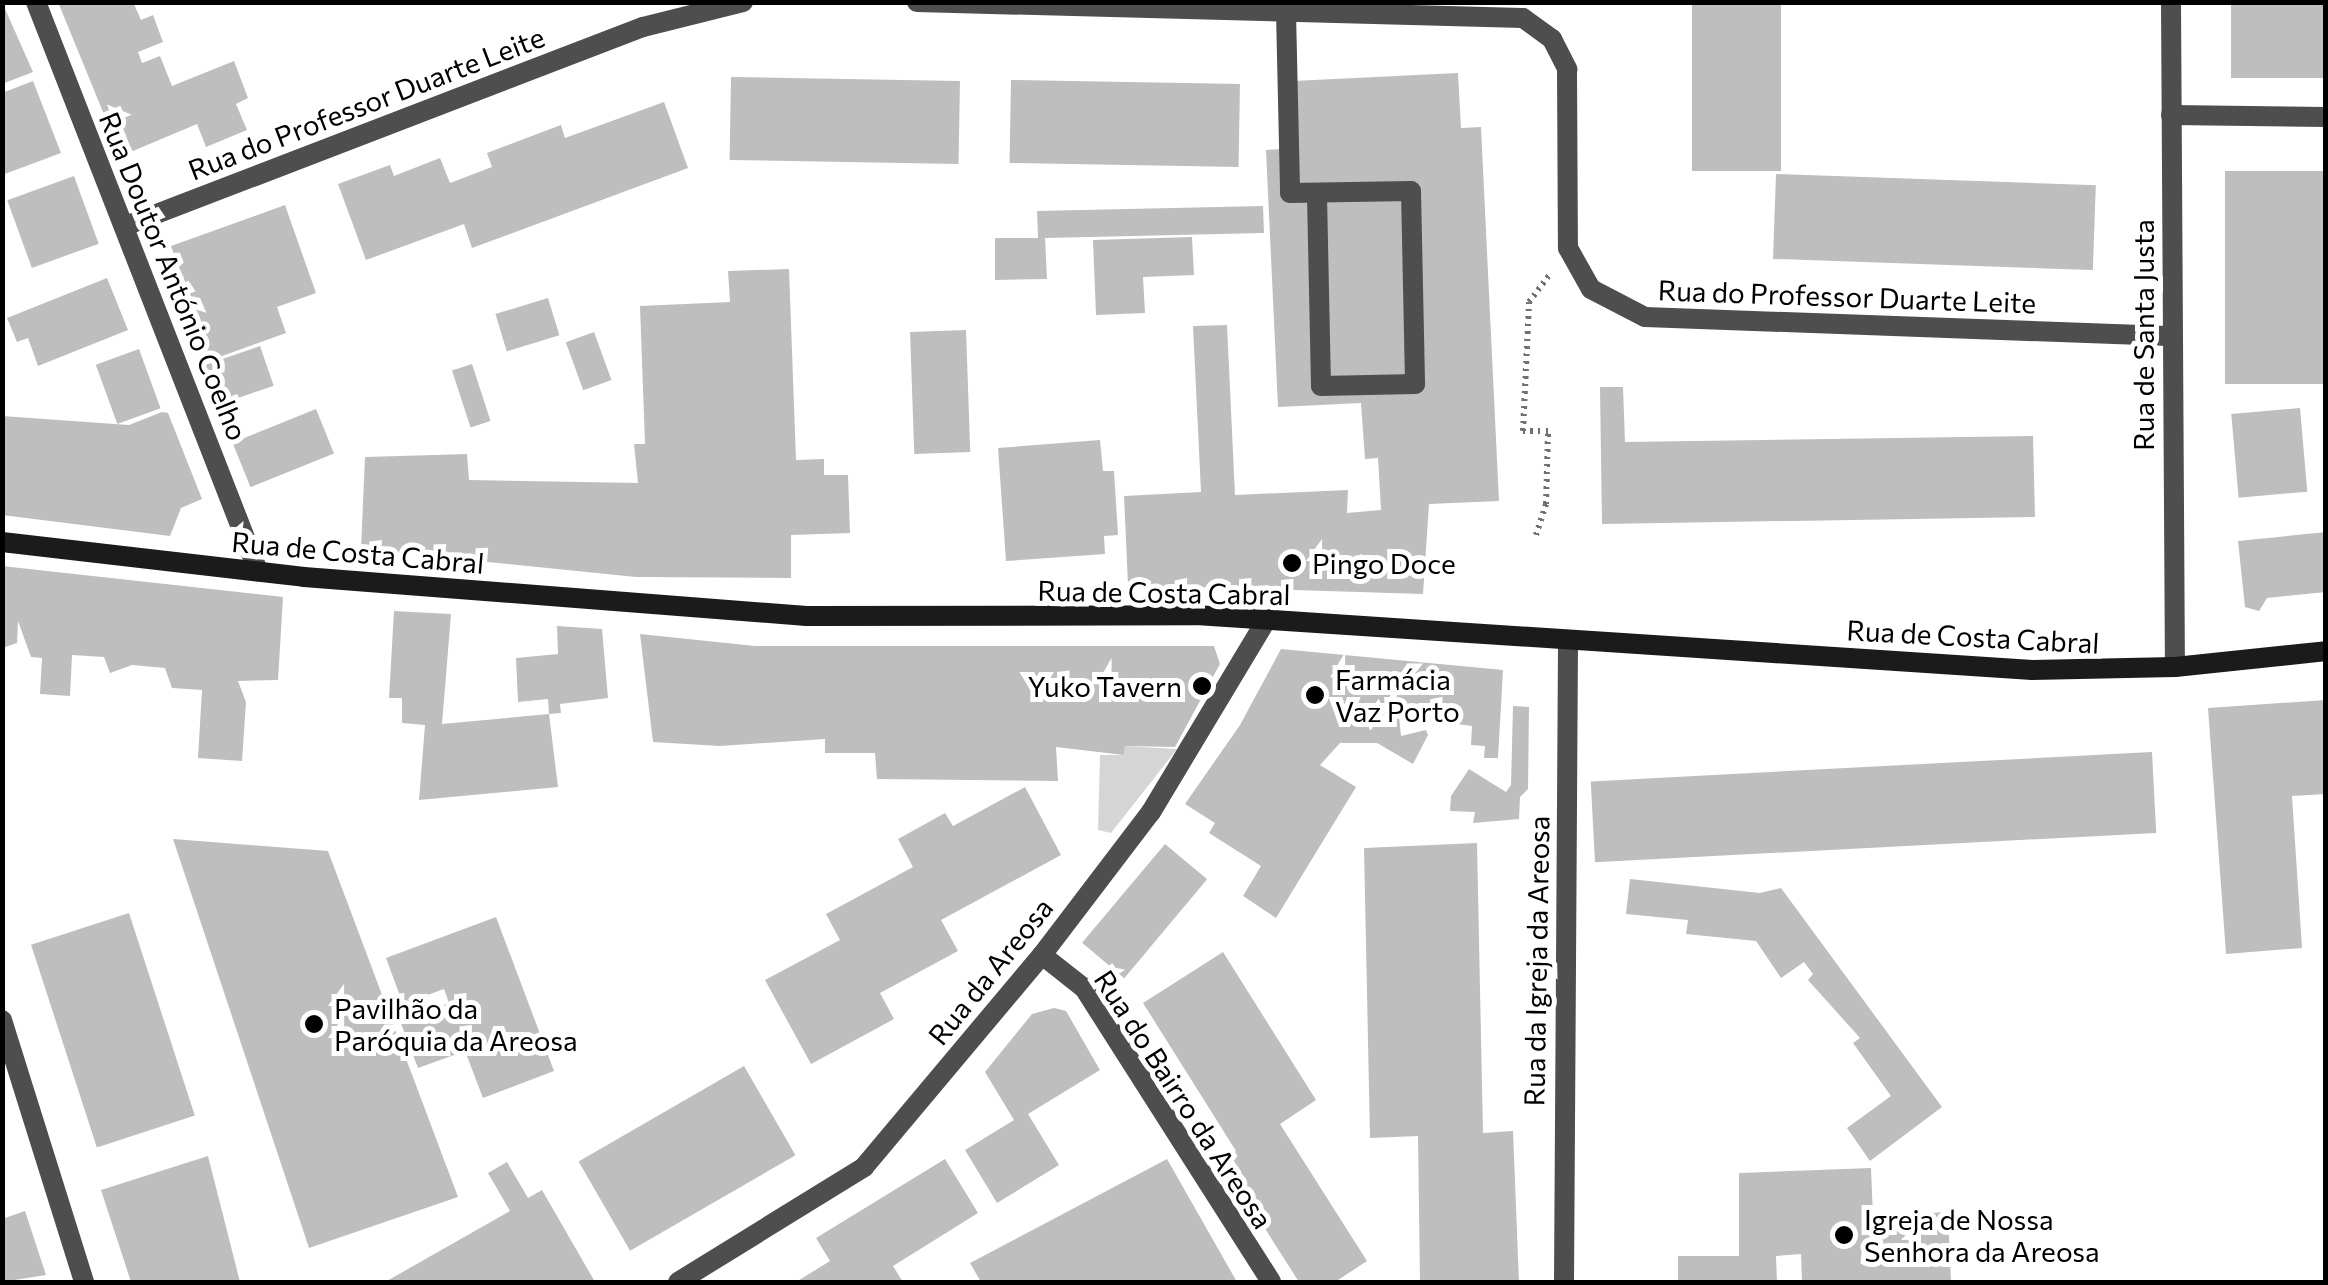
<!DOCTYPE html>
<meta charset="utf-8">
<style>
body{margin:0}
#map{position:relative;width:2328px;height:1285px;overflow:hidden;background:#fff;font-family:Commissioner,sans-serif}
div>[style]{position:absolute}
.green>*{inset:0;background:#d5d5d5}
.building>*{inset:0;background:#bebebe;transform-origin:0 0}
.path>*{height:6px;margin-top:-3px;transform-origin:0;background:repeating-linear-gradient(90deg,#707070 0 2.5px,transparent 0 7.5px)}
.service>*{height:20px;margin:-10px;padding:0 10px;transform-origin:10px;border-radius:10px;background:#4e4e4e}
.minor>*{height:20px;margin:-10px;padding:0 10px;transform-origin:10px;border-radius:10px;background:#4e4e4e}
.secondary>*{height:20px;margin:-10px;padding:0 10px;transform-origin:10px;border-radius:10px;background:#1b1b1b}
.dots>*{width:28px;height:28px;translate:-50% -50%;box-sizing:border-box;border:5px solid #fff;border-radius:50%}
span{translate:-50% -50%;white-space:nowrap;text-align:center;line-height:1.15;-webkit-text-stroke:10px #fff;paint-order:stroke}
.street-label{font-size:28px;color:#000}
.poi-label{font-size:28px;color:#000}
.left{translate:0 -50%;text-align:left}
.right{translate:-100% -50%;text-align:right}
.frame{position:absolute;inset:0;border:5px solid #000;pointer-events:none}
</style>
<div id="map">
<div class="green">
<i style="clip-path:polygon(1125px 746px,1177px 749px,1111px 833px,1098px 830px,1100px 755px,1124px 755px)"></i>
</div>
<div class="building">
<i style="clip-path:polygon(2px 2px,33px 72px,2px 84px)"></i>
<i style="clip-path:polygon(58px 2px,133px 2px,141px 20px,153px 15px,163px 42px,138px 52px,142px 63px,160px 56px,172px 86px,234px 61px,248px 98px,236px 104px,247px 130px,206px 147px,197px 124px,121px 156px)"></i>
<i style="left:1692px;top:2px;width:89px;height:169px"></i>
<i style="left:2231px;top:2px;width:95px;height:76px"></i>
<i style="clip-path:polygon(1458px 73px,1461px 128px,1481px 127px,1499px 501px,1429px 504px,1423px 594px,1128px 585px,1124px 496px,1201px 492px,1193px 326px,1227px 325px,1235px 495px,1348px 490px,1347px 513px,1381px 510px,1378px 458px,1365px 459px,1361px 403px,1278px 407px,1266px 150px,1296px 148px,1293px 81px)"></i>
<i style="left:731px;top:77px;width:229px;height:83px;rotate:1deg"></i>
<i style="left:1011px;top:80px;width:229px;height:83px;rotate:1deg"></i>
<i style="clip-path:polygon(33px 81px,61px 153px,2px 175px,2px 93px)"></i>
<i style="clip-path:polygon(664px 102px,688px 168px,472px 248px,464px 224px,366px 260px,338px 184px,390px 165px,394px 176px,440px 158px,450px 183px,492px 167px,487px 153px,561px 125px,565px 138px)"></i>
<i style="left:2326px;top:171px;width:213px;height:101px;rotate:90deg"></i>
<i style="left:1776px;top:174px;width:320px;height:85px;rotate:2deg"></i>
<i style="left:74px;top:176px;width:72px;height:71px;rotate:70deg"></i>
<i style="clip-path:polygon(285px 205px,316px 293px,277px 307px,286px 333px,200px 364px,174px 289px,185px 285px,171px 246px)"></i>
<i style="clip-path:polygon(1263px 206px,1264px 233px,1045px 238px,1047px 279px,995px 280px,995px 238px,1038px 238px,1037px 211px)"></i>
<i style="clip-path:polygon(1192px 237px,1194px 275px,1143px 277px,1145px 313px,1096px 315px,1093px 240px)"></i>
<i style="clip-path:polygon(789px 269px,796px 460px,824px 459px,824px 475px,848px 475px,850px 533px,791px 535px,791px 578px,636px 577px,361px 549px,365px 457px,467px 454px,469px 480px,638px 483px,634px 444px,645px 444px,640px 306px,730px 302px,728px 271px)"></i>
<i style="clip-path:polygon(107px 278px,128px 330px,38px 366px,28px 338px,17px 342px,7px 318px)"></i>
<i style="left:548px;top:298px;width:39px;height:55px;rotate:73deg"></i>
<i style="left:966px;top:330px;width:122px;height:56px;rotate:88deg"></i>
<i style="left:594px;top:332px;width:51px;height:30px;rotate:70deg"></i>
<i style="left:260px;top:346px;width:42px;height:60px;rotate:71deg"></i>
<i style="left:139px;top:349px;width:63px;height:46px;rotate:70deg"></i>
<i style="left:472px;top:364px;width:60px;height:21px;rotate:72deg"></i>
<i style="clip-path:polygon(1600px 387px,1623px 387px,1625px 442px,2033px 436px,2035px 517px,1602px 524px)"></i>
<i style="left:2300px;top:408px;width:84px;height:69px;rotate:85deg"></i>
<i style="left:316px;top:409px;width:48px;height:90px;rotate:68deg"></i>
<i style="clip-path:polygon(162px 412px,168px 413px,202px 499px,181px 508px,170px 536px,2px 515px,2px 416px,129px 425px)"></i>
<i style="clip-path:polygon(1100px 440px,1103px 471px,1114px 471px,1118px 535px,1104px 536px,1105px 554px,1006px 561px,998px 448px)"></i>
<i style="clip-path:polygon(2326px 532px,2326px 592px,2267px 598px,2259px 611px,2245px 607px,2238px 541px)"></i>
<i style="clip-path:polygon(2px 566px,283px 597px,278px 680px,238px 681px,246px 702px,242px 761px,198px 758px,202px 690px,172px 688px,165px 668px,132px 665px,110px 673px,104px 657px,72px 655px,70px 696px,40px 694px,42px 658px,31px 657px,18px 621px,17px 643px,2px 648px)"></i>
<i style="clip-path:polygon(394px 611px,451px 614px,442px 724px,549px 714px,558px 787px,419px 800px,425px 725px,402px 723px,402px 698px,389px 698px)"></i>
<i style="clip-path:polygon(557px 626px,602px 629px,608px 698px,560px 704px,561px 713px,549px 714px,548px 699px,518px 702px,516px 658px,558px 654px)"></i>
<i style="clip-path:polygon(640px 634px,755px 646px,1214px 646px,1220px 664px,1175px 747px,1125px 746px,1124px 755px,1056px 747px,1058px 781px,877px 779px,875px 753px,825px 753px,825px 739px,720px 746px,653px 742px)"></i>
<i style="clip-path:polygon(1281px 649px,1503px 670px,1498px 758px,1484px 758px,1485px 746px,1471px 745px,1472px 726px,1399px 716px,1401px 736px,1426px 730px,1428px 735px,1413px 764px,1377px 743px,1340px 743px,1320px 765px,1356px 787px,1276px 918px,1243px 896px,1261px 866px,1209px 833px,1215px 823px,1185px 804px,1240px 725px)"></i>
<i style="clip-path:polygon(2326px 700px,2326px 794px,2292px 796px,2302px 948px,2226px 954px,2208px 708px)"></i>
<i style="clip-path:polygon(1513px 706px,1529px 707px,1528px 789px,1520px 797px,1519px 819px,1473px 823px,1475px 812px,1450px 811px,1451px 796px,1469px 769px,1506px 792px,1511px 785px)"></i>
<i style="left:2152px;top:752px;width:81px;height:562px;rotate:87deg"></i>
<i style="clip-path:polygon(1025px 787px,1061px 855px,941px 920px,958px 951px,880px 993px,894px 1019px,811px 1064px,765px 980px,840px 940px,826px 914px,913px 867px,898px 839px,945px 813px,953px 826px)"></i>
<i style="clip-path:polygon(173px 839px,328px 851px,458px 1197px,309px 1248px)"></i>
<i style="clip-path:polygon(1477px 843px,1483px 1133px,1513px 1131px,1519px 1282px,1420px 1282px,1418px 1136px,1370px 1138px,1364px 848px)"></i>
<i style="left:1165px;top:844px;width:55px;height:129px;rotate:40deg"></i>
<i style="clip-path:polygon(1630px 879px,1760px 893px,1781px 888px,1942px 1107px,1870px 1161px,1847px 1128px,1891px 1096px,1853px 1043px,1860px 1038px,1808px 980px,1813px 974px,1804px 962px,1781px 978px,1756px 941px,1686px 934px,1688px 920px,1626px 914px)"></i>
<i style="left:129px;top:913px;width:213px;height:103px;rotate:72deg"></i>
<i style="clip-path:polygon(496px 917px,554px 1071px,483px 1098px,465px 1051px,418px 1068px,400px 1021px,449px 1003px,444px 989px,403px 1004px,386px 958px)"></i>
<i style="clip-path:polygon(1223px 952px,1316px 1100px,1280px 1124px,1367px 1261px,1335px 1282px,1299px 1282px,1222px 1161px,1236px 1151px,1143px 1003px)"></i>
<i style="clip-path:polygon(1054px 1008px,1066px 1011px,1100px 1070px,1028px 1114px,1059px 1165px,997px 1203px,965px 1150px,1014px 1120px,985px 1072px,1032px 1014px)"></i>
<i style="left:744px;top:1066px;width:103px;height:191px;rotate:60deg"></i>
<i style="clip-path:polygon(208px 1156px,240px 1282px,131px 1282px,101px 1190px)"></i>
<i style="clip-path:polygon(945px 1159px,978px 1213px,893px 1266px,903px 1282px,796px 1282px,830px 1261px,816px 1238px)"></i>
<i style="clip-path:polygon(1167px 1159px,1237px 1282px,981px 1282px,970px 1263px)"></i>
<i style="clip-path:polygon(507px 1162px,528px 1198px,542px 1190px,595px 1282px,385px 1282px,510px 1211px,488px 1173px)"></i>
<i style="clip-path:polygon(1871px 1168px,1873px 1216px,1948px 1212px,1951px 1282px,1802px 1282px,1801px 1254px,1776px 1256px,1777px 1282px,1678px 1282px,1678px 1256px,1739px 1256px,1739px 1173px)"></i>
<i style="clip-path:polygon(25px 1211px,46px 1275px,2px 1282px,2px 1219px)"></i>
</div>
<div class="path">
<i style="left:1536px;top:535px;width:33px;rotate:-72deg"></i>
<i style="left:1546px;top:504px;width:73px;rotate:-88.4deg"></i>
<i style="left:1548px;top:431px;width:25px;rotate:180deg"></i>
<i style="left:1523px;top:431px;width:129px;rotate:-87.3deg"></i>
<i style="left:1529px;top:302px;width:35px;rotate:-53deg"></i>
</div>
<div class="service">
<i style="left:1286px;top:12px;width:181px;rotate:88.7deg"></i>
<i style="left:1290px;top:193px;width:121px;rotate:-0.9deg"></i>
<i style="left:1411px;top:191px;width:193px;rotate:88.8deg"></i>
<i style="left:1415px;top:384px;width:94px;rotate:178.8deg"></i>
<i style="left:1321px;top:386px;width:193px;rotate:-91.2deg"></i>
</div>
<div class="minor">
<i style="left:36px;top:2px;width:611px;rotate:68.69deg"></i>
<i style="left:917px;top:2px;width:606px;rotate:1.51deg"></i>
<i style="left:1523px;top:18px;width:36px;rotate:36deg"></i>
<i style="left:1552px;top:39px;width:34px;rotate:63deg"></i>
<i style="left:1567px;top:69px;width:179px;rotate:89.7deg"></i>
<i style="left:1568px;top:248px;width:47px;rotate:60.7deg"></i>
<i style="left:1591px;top:289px;width:61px;rotate:27.4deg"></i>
<i style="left:1645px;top:317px;width:524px;rotate:2.08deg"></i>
<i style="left:2171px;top:2px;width:665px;rotate:89.66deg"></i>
<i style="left:2171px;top:115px;width:155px;rotate:0.7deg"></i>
<i style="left:125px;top:226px;width:555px;rotate:-21.02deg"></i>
<i style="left:643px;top:27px;width:103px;rotate:-14deg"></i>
<i style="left:1042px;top:955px;width:53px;rotate:38.2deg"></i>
<i style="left:1084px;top:988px;width:348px;rotate:57.5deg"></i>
<i style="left:2px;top:1020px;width:275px;rotate:72.6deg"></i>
<i style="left:678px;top:1282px;width:219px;rotate:-31.7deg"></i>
<i style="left:864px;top:1167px;width:277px;rotate:-50deg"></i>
<i style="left:1042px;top:955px;width:180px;rotate:-52.7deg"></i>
<i style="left:1151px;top:812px;width:225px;rotate:-59deg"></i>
<i style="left:1564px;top:1282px;width:641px;rotate:-89.64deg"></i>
</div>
<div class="secondary">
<i style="left:2px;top:542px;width:304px;rotate:6.6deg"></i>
<i style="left:304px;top:577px;width:504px;rotate:4.44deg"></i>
<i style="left:806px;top:616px;width:390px;rotate:-0.1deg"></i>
<i style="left:1196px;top:615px;width:838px;rotate:3.76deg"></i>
<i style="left:2032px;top:670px;width:143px;rotate:-1.2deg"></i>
<i style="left:2175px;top:667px;width:152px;rotate:-6deg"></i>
</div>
<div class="dots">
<i style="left:1292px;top:563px;background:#000"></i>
<i style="left:1202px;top:686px;background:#000"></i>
<i style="left:1315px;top:695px;background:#000"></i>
<i style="left:314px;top:1024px;background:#000"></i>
<i style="left:1844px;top:1235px;background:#000"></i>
</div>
<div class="street-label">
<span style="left:366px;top:103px;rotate:-21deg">Rua do Professor Duarte Leite</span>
<span style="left:174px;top:276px;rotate:68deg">Rua Doutor António Coelho</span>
<span style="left:1847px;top:296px;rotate:2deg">Rua do Professor Duarte Leite</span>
<span style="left:2143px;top:335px;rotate:-90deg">Rua de Santa Justa</span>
<span style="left:358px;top:552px;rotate:5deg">Rua de Costa Cabral</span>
<span style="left:1164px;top:592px;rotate:1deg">Rua de Costa Cabral</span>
<span style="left:1973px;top:636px;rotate:3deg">Rua de Costa Cabral</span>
<span style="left:1536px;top:961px;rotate:-89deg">Rua da Igreja da Areosa</span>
<span style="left:990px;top:971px;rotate:-51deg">Rua da Areosa</span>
<span style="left:1184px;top:1099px;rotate:57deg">Rua do Bairro da Areosa</span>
</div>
<div class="poi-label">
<span class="left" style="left:1312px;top:563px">Pingo Doce</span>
<span class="left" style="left:1335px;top:695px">Farmácia<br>Vaz Porto</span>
<span class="right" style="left:1182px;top:686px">Yuko Tavern</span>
<span class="left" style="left:334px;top:1024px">Pavilhão da<br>Paróquia da Areosa</span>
<span class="left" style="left:1864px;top:1235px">Igreja de Nossa<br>Senhora da Areosa</span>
</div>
<div class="frame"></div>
</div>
